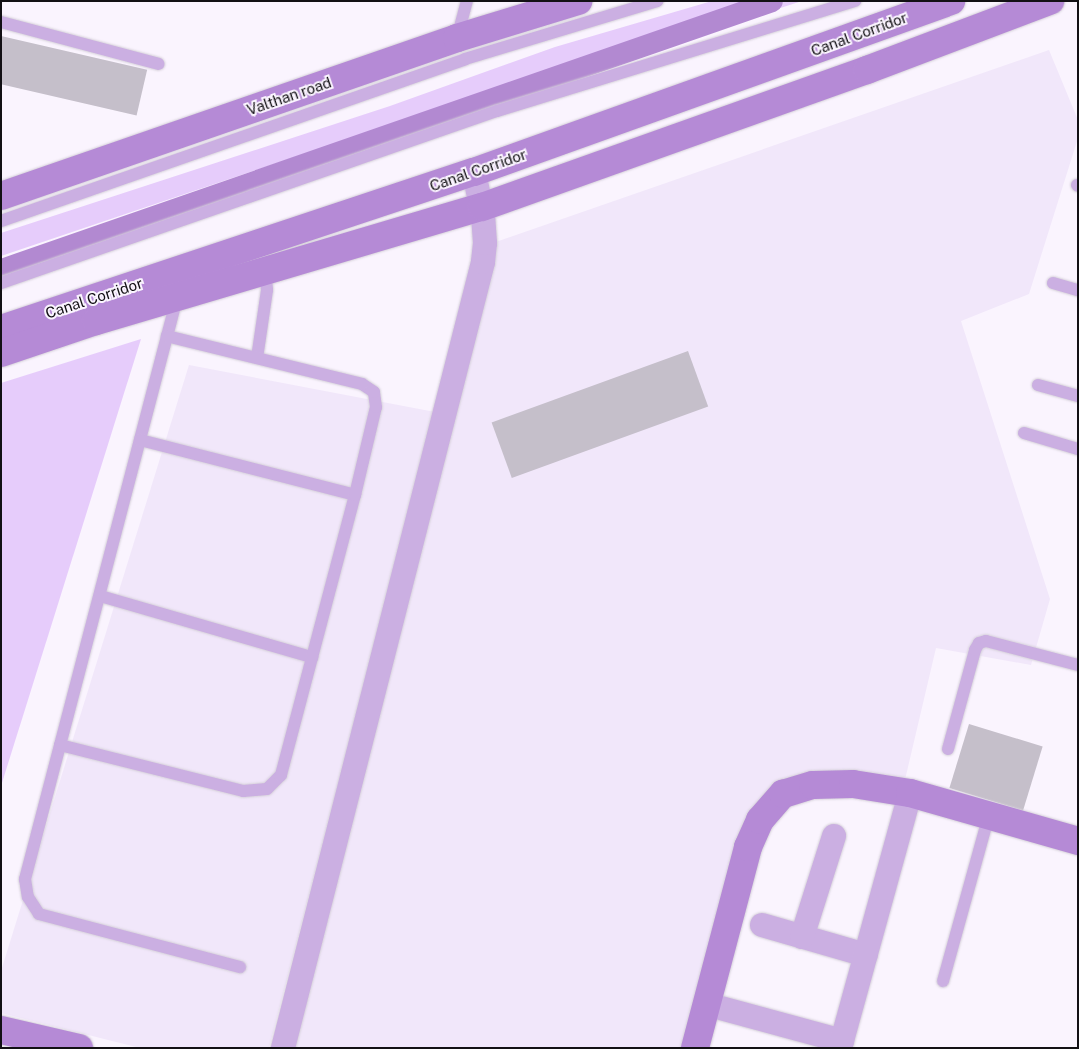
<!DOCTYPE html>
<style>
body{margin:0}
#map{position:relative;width:1079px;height:1049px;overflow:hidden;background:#faf4fe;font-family:"Public Sans",sans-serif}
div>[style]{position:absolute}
.built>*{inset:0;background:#f1e7fa}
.green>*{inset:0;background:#e6ccfb}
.canal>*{height:21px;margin:-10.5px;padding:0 10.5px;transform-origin:10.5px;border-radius:10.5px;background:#b289d1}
.building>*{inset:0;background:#c5bfca;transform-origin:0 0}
.roads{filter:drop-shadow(0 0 1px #d5d0d9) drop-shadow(0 0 1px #d5d0d9)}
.lane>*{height:12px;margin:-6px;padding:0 6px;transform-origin:6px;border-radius:6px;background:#cbafe2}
.street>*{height:24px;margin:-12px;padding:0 12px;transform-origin:12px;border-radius:12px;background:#cbafe2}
.secondary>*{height:28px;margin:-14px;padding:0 14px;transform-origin:14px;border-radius:14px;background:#b58ad6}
span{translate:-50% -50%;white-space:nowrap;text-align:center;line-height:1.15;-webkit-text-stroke:4px #faf4fe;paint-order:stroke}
.street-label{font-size:15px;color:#121014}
.frame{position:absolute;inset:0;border:2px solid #121014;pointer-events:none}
</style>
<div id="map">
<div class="built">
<i style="clip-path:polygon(1049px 50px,1078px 120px,1078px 138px,1029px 294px,961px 321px,1050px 599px,1031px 665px,936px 648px,904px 784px,775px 790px,685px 1048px,291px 1048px,493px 243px)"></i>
<i style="clip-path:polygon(189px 365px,435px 412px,269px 1048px,140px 1048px,1px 1013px,1px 971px)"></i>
</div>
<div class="green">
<i style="clip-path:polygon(712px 1px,802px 1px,712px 30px,559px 68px,1px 256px,1px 233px,390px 106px,555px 47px)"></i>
<i style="clip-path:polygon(141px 339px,1px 786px,1px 383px)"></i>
</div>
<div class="canal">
<i style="left:1px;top:269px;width:816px;rotate:-19.17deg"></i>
</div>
<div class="building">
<i style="left:1px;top:36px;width:150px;height:47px;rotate:13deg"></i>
<i style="left:688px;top:351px;width:59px;height:209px;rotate:70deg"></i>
<i style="left:969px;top:724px;width:77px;height:67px;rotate:17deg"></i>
</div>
<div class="roads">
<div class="lane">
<i style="left:1px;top:22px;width:163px;rotate:14.9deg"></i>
<i style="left:457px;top:38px;width:38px;rotate:-75deg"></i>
<i style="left:1077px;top:185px;width:1px;rotate:45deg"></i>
<i style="left:1px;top:221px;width:491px;rotate:-19.2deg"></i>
<i style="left:465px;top:59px;width:201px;rotate:-16.8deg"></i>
<i style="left:1px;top:283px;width:525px;rotate:-19.13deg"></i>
<i style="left:497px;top:111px;width:375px;rotate:-17.1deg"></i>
<i style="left:1053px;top:283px;width:26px;rotate:16deg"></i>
<i style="left:177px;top:298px;width:601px;rotate:104.66deg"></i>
<i style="left:25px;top:879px;width:18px;rotate:81deg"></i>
<i style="left:28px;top:897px;width:20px;rotate:57deg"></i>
<i style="left:39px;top:914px;width:208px;rotate:14.8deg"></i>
<i style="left:257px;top:358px;width:69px;rotate:-81.6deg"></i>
<i style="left:267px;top:290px;width:21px;rotate:-95deg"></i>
<i style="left:1038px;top:385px;width:41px;rotate:15.4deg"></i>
<i style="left:1024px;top:433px;width:56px;rotate:16.5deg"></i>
<i style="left:140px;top:440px;width:222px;rotate:14.3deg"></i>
<i style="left:100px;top:596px;width:221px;rotate:16.1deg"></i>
<i style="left:60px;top:745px;width:189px;rotate:14.1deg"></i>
<i style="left:243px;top:791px;width:24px;rotate:-5deg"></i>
<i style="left:267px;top:789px;width:20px;rotate:-45deg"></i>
<i style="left:281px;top:775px;width:290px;rotate:-75.2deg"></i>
<i style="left:355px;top:495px;width:90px;rotate:-76.6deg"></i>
<i style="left:376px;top:407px;width:15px;rotate:-98deg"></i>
<i style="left:374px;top:392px;width:14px;rotate:-146deg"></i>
<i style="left:362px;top:384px;width:201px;rotate:-166.2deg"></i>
<i style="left:948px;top:749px;width:103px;rotate:-74.7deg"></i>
<i style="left:975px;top:650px;width:8px;rotate:-60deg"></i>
<i style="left:979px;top:643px;width:7px;rotate:-16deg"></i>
<i style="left:986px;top:641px;width:95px;rotate:14.6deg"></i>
<i style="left:943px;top:981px;width:172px;rotate:-74.5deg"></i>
</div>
<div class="street">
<i style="left:762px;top:925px;width:108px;rotate:16.1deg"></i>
<i style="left:802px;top:937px;width:106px;rotate:-72.4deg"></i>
<i style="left:706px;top:1004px;width:141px;rotate:15.2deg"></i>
<i style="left:283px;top:1048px;width:811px;rotate:-75.72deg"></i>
<i style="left:483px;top:262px;width:19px;rotate:-84deg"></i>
<i style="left:485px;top:243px;width:26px;rotate:-94deg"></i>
<i style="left:483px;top:217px;width:46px;rotate:-101.3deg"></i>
<i style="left:840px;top:1048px;width:264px;rotate:-74.6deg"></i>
</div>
<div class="secondary">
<i style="left:1px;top:196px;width:483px;rotate:-19.1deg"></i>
<i style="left:457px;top:38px;width:127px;rotate:-17deg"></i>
<i style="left:1px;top:329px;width:498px;rotate:-18.4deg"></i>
<i style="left:474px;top:172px;width:507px;rotate:-19.72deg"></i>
<i style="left:1px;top:353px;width:100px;rotate:-18.6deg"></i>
<i style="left:96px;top:321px;width:402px;rotate:-16.5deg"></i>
<i style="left:482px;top:207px;width:409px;rotate:-19.6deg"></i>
<i style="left:867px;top:70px;width:196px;rotate:-20.7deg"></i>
<i style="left:1px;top:1030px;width:80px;rotate:13deg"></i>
<i style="left:695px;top:1048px;width:208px;rotate:-75.2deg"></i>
<i style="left:748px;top:847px;width:30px;rotate:-66deg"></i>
<i style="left:760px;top:820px;width:35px;rotate:-49deg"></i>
<i style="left:783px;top:794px;width:31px;rotate:-17deg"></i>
<i style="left:813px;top:785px;width:40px;rotate:-1.4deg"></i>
<i style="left:853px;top:784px;width:58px;rotate:9deg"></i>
<i style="left:910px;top:793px;width:175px;rotate:15.9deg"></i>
</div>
</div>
<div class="street-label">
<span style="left:859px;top:34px;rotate:-20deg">Canal Corridor</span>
<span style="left:289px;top:96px;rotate:-19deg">Valthan road</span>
<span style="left:478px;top:170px;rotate:-19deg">Canal Corridor</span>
<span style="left:94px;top:298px;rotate:-18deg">Canal Corridor</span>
</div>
<div class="frame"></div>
</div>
